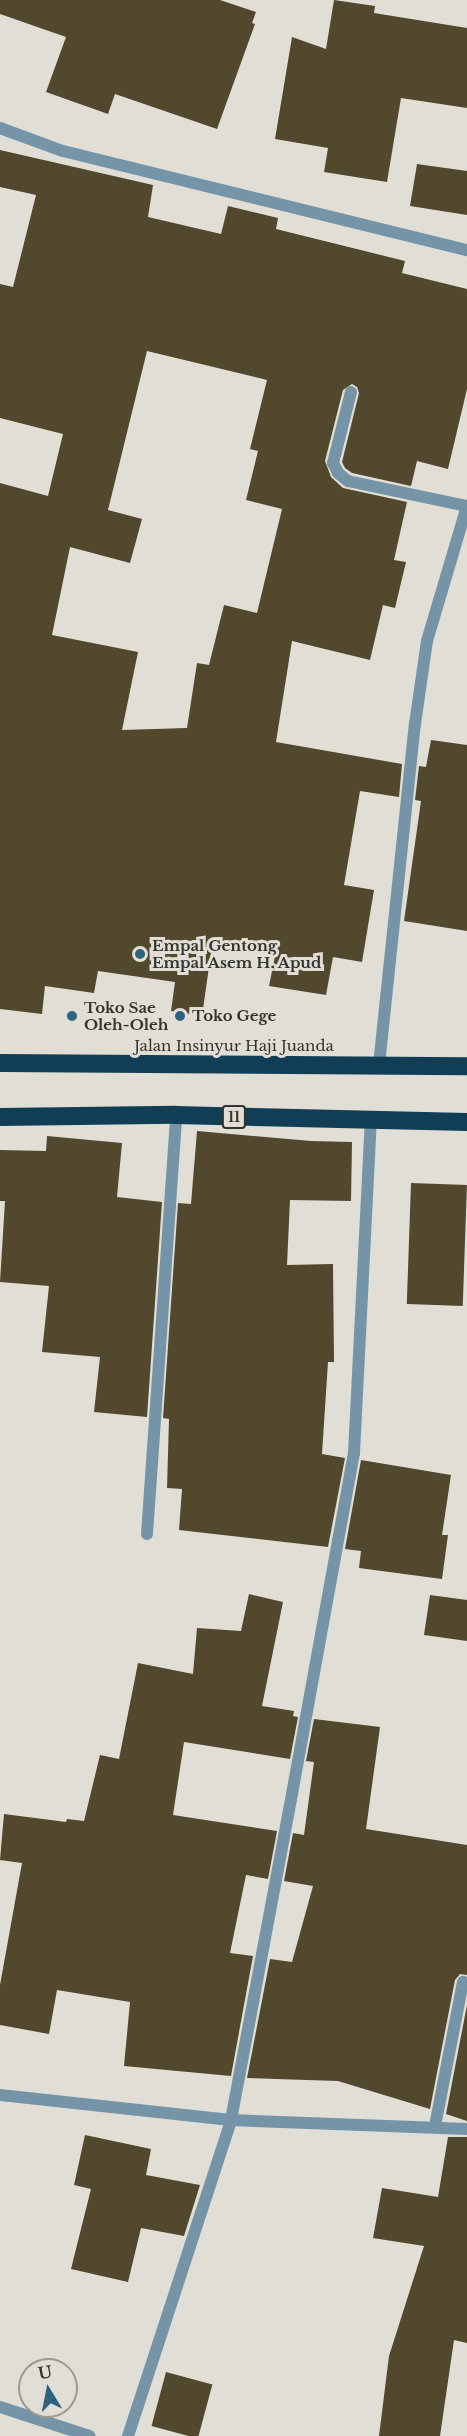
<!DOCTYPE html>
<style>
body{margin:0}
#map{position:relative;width:467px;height:2436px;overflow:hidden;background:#e1ded6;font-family:"Libre Baskerville",serif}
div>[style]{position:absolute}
.building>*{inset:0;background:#51482d;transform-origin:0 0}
.lane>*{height:12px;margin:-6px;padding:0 6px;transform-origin:6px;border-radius:6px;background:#7594a8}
.street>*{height:12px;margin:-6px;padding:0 6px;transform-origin:6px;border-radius:6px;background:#7594a8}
.highway>*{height:18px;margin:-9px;padding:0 9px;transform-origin:9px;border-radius:9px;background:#123e55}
.dots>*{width:16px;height:16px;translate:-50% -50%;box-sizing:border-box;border:3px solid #e1ded6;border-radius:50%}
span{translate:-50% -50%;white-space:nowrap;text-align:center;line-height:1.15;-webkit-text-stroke:6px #e1ded6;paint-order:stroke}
.shield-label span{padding:2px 4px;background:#e1ded6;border:2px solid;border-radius:4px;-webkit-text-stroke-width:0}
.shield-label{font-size:14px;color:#343330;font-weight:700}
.poi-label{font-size:15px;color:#343330;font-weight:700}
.left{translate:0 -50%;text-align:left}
.street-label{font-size:15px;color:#343330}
.north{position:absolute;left:18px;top:2358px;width:60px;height:60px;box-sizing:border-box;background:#e1ded6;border:2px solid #9c9a94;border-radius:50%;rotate:350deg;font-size:16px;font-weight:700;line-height:24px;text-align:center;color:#343330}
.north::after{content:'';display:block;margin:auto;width:21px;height:27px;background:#2f627f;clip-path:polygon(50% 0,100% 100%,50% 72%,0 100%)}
</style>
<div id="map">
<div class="building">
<i style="clip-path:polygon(0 0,220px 0,256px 12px,252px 23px,255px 24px,217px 129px,115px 94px,108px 114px,46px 92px,66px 37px,0 14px)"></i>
<i style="clip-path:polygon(334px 0,375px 6px,374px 13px,467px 28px,467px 108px,401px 98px,387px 182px,324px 172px,328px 148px,275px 139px,292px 37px,326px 49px)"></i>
<i style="clip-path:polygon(evenodd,0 150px,153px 185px,148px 217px,221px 234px,228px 206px,278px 218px,276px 229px,405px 261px,402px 273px,467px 289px,467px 389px,448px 469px,417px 461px,411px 486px,352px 473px,345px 468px,342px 462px,359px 393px,357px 387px,352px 384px,343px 390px,325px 461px,331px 477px,343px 488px,407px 502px,394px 560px,406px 562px,395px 608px,383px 605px,370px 660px,292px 641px,276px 742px,402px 764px,399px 797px,360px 791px,344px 885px,374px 890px,362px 962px,333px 957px,326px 995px,269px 986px,275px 956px,212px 946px,202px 1016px,171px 1011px,175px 982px,98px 971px,94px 993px,45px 986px,42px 1014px,0 1009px,0 483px,48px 496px,63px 434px,0 418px,0 284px,13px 287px,36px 195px,0 187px,0 150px,147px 351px,267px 380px,250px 449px,258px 451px,246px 500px,282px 509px,257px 613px,224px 605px,209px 665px,197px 663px,187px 728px,122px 730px,138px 652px,52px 635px,70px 547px,130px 563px,142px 519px,108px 510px,147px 351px)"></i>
<i style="clip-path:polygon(417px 164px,467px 171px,467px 215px,410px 206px)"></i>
<i style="clip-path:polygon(431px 740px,467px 745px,467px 931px,404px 921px,421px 801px,415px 800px,419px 766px,426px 767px)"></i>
<i style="clip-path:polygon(197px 1131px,311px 1141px,352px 1142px,351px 1201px,290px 1200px,287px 1265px,333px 1264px,334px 1362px,328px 1362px,322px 1454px,345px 1458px,328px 1547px,179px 1530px,182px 1489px,167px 1488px,169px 1419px,163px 1418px,178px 1203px,191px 1204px)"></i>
<i style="clip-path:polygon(47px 1136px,122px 1143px,117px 1197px,162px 1202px,147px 1417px,94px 1412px,100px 1357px,42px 1352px,49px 1286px,0 1282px,5px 1201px,0 1201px,0 1150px,46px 1151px)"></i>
<i style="left:411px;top:1183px;width:56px;height:121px;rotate:2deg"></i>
<i style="clip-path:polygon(361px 1460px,451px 1475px,442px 1535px,448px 1535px,442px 1579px,359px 1568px,361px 1551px,345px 1549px)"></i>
<i style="clip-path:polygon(249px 1594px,283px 1602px,262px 1706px,294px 1711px,293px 1716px,298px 1717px,290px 1759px,184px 1742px,173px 1815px,277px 1831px,268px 1879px,246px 1875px,230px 1953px,253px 1956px,231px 2076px,124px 2066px,130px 2002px,57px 1990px,49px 2034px,0 2025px,0 1985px,22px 1863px,0 1860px,4px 1814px,66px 1822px,67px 1819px,84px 1821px,100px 1755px,119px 1759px,138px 1663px,193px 1674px,197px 1628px,241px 1631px)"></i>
<i style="clip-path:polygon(430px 1595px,467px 1600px,467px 1641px,424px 1635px)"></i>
<i style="clip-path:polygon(314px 1719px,380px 1727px,366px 1829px,467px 1845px,467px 1975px,460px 1974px,455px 1980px,430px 2109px,338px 2081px,247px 2078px,270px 1959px,292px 1962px,313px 1886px,284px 1881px,293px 1833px,304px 1835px,314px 1762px,306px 1761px)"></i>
<i style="clip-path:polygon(467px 2005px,467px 2121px,446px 2114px)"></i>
<i style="clip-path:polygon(85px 2135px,151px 2149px,146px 2175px,200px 2185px,184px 2236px,141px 2228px,128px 2282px,71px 2269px,91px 2189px,74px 2185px)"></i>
<i style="clip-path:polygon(448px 2137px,467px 2137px,467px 2343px,454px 2340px,440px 2436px,379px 2436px,389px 2356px,424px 2246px,373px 2238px,382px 2188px,438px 2197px)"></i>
<i style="left:166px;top:2372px;width:48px;height:56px;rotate:15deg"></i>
</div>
<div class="lane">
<i style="left:351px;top:392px;width:73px;rotate:104.2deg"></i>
<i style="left:333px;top:463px;width:11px;rotate:63deg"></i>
<i style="left:338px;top:473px;width:13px;rotate:39deg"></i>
<i style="left:348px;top:481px;width:122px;rotate:11.9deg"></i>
</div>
<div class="street">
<i style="left:0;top:128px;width:67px;rotate:20.1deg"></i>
<i style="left:63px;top:151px;width:416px;rotate:13.8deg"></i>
<i style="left:379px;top:1065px;width:343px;rotate:-84deg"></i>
<i style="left:415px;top:724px;width:84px;rotate:-81.8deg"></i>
<i style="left:427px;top:641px;width:141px;rotate:-73.5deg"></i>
<i style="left:147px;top:1534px;width:420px;rotate:-86deg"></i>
<i style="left:0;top:2095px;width:232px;rotate:6.2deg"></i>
<i style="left:231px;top:2120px;width:236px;rotate:2.2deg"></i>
<i style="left:435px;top:2126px;width:147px;rotate:-79deg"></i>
<i style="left:0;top:2407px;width:94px;rotate:18deg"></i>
<i style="left:128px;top:2436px;width:332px;rotate:-71.9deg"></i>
<i style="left:231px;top:2120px;width:332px;rotate:-79.4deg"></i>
<i style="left:292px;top:1794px;width:347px;rotate:-79.7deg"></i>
<i style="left:354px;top:1453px;width:332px;rotate:-87.1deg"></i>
</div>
<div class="highway">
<i style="left:0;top:1063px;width:467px;rotate:0.4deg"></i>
<i style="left:0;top:1117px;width:176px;rotate:-0.7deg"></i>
<i style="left:176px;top:1115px;width:291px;rotate:1.4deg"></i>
</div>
<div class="dots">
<i style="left:140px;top:954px;background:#2f627f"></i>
<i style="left:72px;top:1016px;background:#2f627f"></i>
<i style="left:180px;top:1016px;background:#2f627f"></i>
</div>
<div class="shield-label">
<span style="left:234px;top:1117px">11</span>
</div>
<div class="poi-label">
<span class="left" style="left:152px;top:954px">Empal Gentong<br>Empal Asem H. Apud</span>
<span class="left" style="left:84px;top:1016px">Toko Sae<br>Oleh-Oleh</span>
<span class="left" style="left:192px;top:1016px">Toko Gege</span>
</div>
<div class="street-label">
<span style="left:234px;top:1046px">Jalan Insinyur Haji Juanda</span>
</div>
<div class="north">U</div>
</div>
